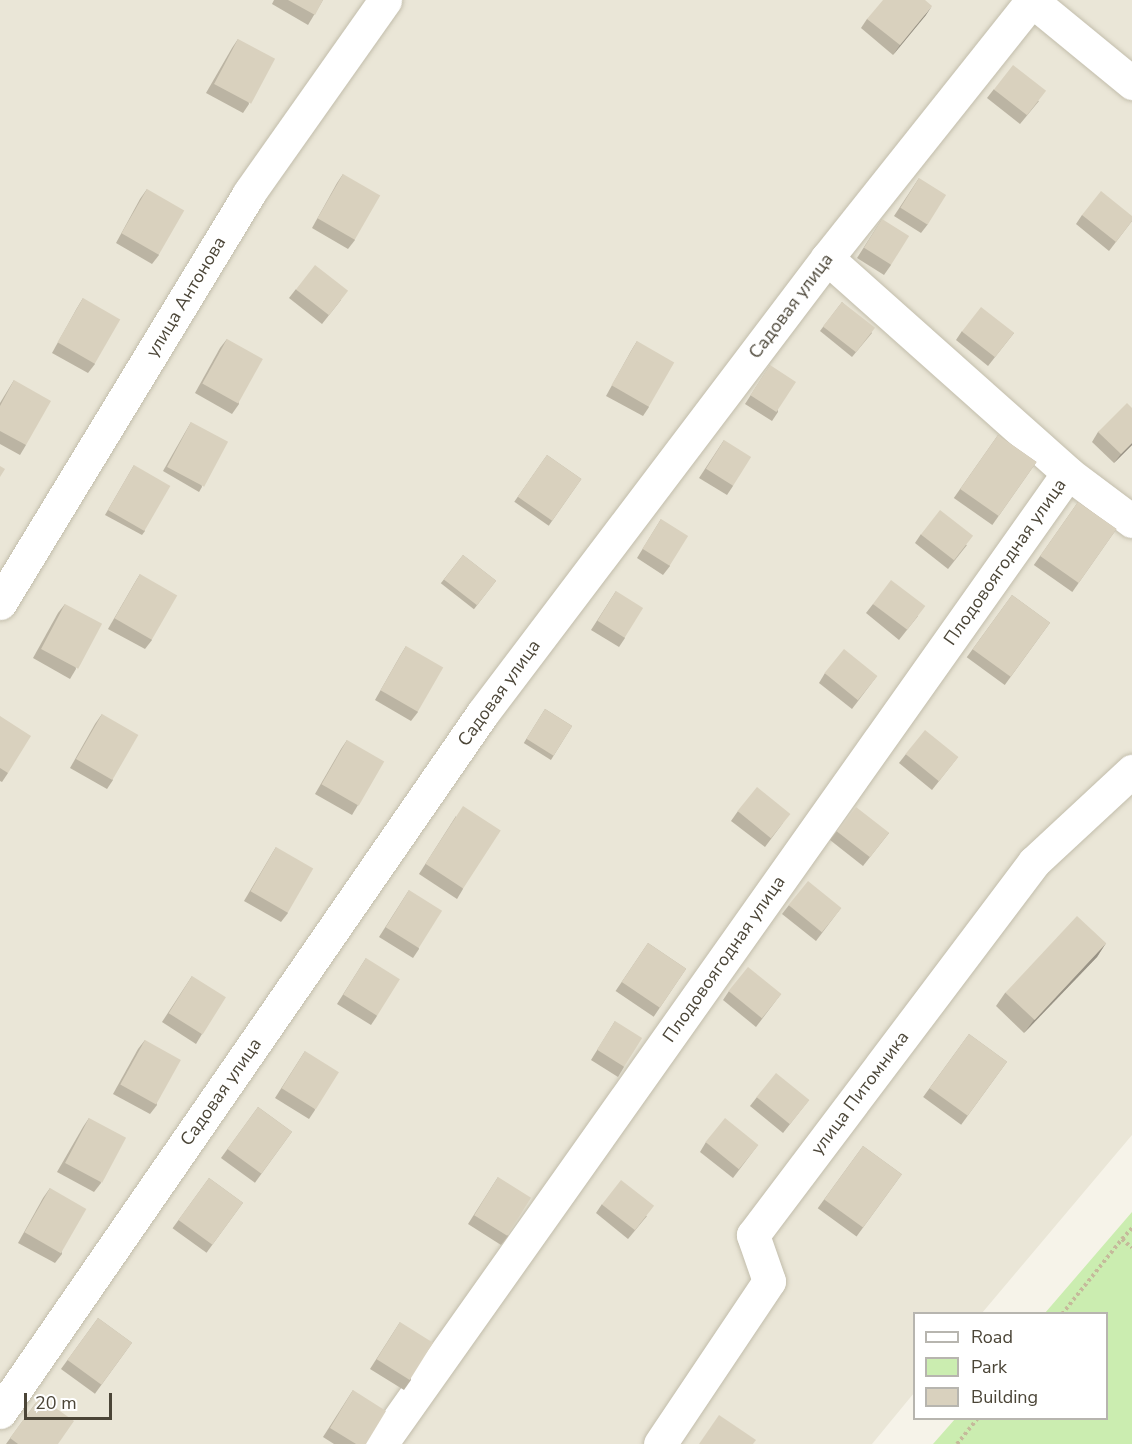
<!DOCTYPE html>
<meta charset="utf-8">
<style>
body{margin:0}
#map{position:relative;width:1132px;height:1444px;overflow:hidden;background:#f6f3e9;font-family:"Nunito Sans",sans-serif}
div>[style]{position:absolute}
.residential>*{inset:0;background:#eae6d7}
.green>*{inset:0;background:#cbedb0}
.path>*{height:4px;margin-top:-2px;transform-origin:0;background:repeating-linear-gradient(90deg,#c5ba9b 0 3px,transparent 0 6px)}
.roads{filter:drop-shadow(0 0 2px #c2bdab) drop-shadow(0 0 2px #c2bdab)}
.minor>*{height:33px;margin:-16.5px;padding:0 16.5px;transform-origin:16.5px;border-radius:16.5px;background:#fff}
.wall>*{inset:0;background:#bbb4a3;transform-origin:0 0}
.shaded-wall>*{inset:0;background:#989285}
.building>*{inset:0;background:#d9d1be;transform-origin:0 0}
span{translate:-50% -50%;white-space:nowrap;text-align:center;line-height:1.15;-webkit-text-stroke:6px #fff;paint-order:stroke}
.street-label{font-size:18px;color:#4b4537}
.legend{position:absolute;left:913px;top:1312px;width:195px;height:108px;box-sizing:border-box;background:#fff;border:2px solid #b7b5af;margin:0;padding:8px 10px;list-style:none;font-size:18px;color:#4b4537}
.legend li{display:flex;align-items:center;gap:12px;height:30px}
.legend b{width:30px;border:2px solid #b7b5af}
.scale{position:absolute;left:24px;top:1393px;width:88px;height:27px;box-sizing:border-box;border:3px solid #4b4537;border-top:0;padding-left:8px;font-size:18px;line-height:21px;white-space:nowrap;color:#4b4537;-webkit-text-stroke:4px #fff;paint-order:stroke}
</style>
<div id="map">
<div class="residential">
<i style="clip-path:polygon(0 0,1132px 0,1132px 1135px,982px 1313px,914px 1314px,914px 1393px,872px 1444px,0 1444px)"></i>
</div>
<div class="green">
<i style="clip-path:polygon(1132px 1212px,1132px 1444px,933px 1444px,955px 1419px,1106px 1418px,1106px 1314px,1045px 1313px)"></i>
</div>
<div class="path">
<i style="left:1132px;top:1228px;width:15px;rotate:132deg"></i>
<i style="left:1122px;top:1239px;width:13px;rotate:42deg"></i>
<i style="left:1062px;top:1314px;width:96px;rotate:-51.3deg"></i>
<i style="left:957px;top:1444px;width:33px;rotate:-51deg"></i>
</div>
<div class="roads">
<div class="minor">
<i style="left:1031px;top:0;width:131px;rotate:39.4deg"></i>
<i style="left:827px;top:258px;width:323px;rotate:41.7deg"></i>
<i style="left:1068px;top:473px;width:80px;rotate:36.9deg"></i>
<i style="left:0;top:603px;width:480px;rotate:-58.7deg"></i>
<i style="left:249px;top:193px;width:236px;rotate:-54.8deg"></i>
<i style="left:0;top:1412px;width:848px;rotate:-55.37deg"></i>
<i style="left:482px;top:714px;width:572px;rotate:-52.89deg"></i>
<i style="left:827px;top:258px;width:330px;rotate:-51.5deg"></i>
<i style="left:381px;top:1444px;width:1189px;rotate:-54.72deg"></i>
<i style="left:660px;top:1444px;width:196px;rotate:-56.2deg"></i>
<i style="left:769px;top:1281px;width:49px;rotate:-109.2deg"></i>
<i style="left:753px;top:1235px;width:467px;rotate:-53deg"></i>
<i style="left:1034px;top:862px;width:134px;rotate:-42.9deg"></i>
</div>
</div>
<div class="wall">
<i style="clip-path:polygon(274px 0,323px 0,308px 25px,272px 4px)"></i>
<i style="clip-path:polygon(926px 15px,893px 55px,861px 28px,867px 19px)"></i>
<i style="clip-path:polygon(238px 39px,249px 104px,243px 113px,206px 93px,232px 48px)"></i>
<i style="clip-path:polygon(994px 89px,1039px 101px,1020px 124px,987px 98px)"></i>
<i style="clip-path:polygon(343px 174px,355px 240px,348px 249px,312px 228px,337px 183px)"></i>
<i style="clip-path:polygon(919px 178px,928px 224px,921px 233px,894px 216px)"></i>
<i style="clip-path:polygon(147px 189px,159px 255px,152px 264px,116px 243px,140px 199px)"></i>
<i style="clip-path:polygon(1082px 215px,1132px 221px,1109px 251px,1076px 224px)"></i>
<i style="clip-path:polygon(882px 219px,891px 265px,884px 275px,857px 258px)"></i>
<i style="clip-path:polygon(296px 289px,341px 300px,322px 324px,289px 298px)"></i>
<i style="clip-path:polygon(83px 298px,95px 364px,88px 373px,52px 353px,77px 308px)"></i>
<i style="clip-path:polygon(842px 302px,872px 333px,852px 357px,820px 331px)"></i>
<i style="clip-path:polygon(962px 331px,1014px 333px,988px 366px,956px 340px)"></i>
<i style="clip-path:polygon(227px 339px,239px 404px,232px 414px,195px 393px,220px 348px)"></i>
<i style="clip-path:polygon(637px 341px,649px 407px,643px 416px,606px 396px,631px 351px)"></i>
<i style="clip-path:polygon(770px 365px,778px 412px,772px 421px,745px 404px)"></i>
<i style="clip-path:polygon(14px 380px,26px 445px,20px 455px,0 444px,0 403px)"></i>
<i style="clip-path:polygon(1132px 408px,1132px 445px,1114px 463px,1092px 442px,1098px 432px)"></i>
<i style="clip-path:polygon(191px 422px,202px 487px,199px 492px,163px 471px)"></i>
<i style="left:998px;top:435px;width:47px;height:77px;rotate:35deg"></i>
<i style="clip-path:polygon(724px 440px,733px 486px,727px 495px,699px 478px)"></i>
<i style="left:547px;top:455px;width:42px;height:57px;rotate:35deg"></i>
<i style="clip-path:polygon(134px 465px,145px 531px,142px 535px,105px 515px)"></i>
<i style="left:1078px;top:502px;width:47px;height:77px;rotate:35deg"></i>
<i style="clip-path:polygon(661px 519px,670px 566px,663px 575px,637px 558px)"></i>
<i style="clip-path:polygon(921px 534px,967px 545px,948px 569px,915px 543px)"></i>
<i style="left:463px;top:555px;width:42px;height:36px;rotate:38deg"></i>
<i style="clip-path:polygon(140px 574px,152px 640px,145px 649px,108px 629px,134px 584px)"></i>
<i style="clip-path:polygon(616px 591px,625px 638px,619px 647px,591px 630px)"></i>
<i style="left:1012px;top:595px;width:47px;height:77px;rotate:36deg"></i>
<i style="clip-path:polygon(65px 604px,76px 669px,70px 679px,33px 658px,58px 613px)"></i>
<i style="clip-path:polygon(873px 604px,918px 616px,899px 640px,866px 613px)"></i>
<i style="clip-path:polygon(406px 646px,418px 712px,411px 721px,375px 700px,400px 656px)"></i>
<i style="clip-path:polygon(825px 673px,877px 676px,852px 709px,819px 683px)"></i>
<i style="left:545px;top:709px;width:32px;height:40px;rotate:32deg"></i>
<i style="clip-path:polygon(102px 714px,113px 780px,107px 789px,70px 768px,95px 724px)"></i>
<i style="clip-path:polygon(0 716px,8px 773px,2px 782px,0 781px)"></i>
<i style="clip-path:polygon(347px 740px,358px 805px,352px 815px,315px 794px,341px 749px)"></i>
<i style="clip-path:polygon(906px 754px,958px 757px,932px 790px,899px 763px)"></i>
<i style="clip-path:polygon(738px 811px,783px 823px,765px 847px,731px 821px)"></i>
<i style="clip-path:polygon(456px 816px,463px 889px,457px 899px,419px 874px)"></i>
<i style="clip-path:polygon(837px 831px,889px 833px,863px 866px,830px 840px)"></i>
<i style="clip-path:polygon(276px 847px,288px 913px,281px 922px,244px 901px,270px 857px)"></i>
<i style="clip-path:polygon(409px 890px,419px 949px,413px 958px,379px 937px)"></i>
<i style="clip-path:polygon(789px 905px,841px 908px,816px 941px,782px 914px)"></i>
<i style="left:648px;top:943px;width:46px;height:58px;rotate:34deg"></i>
<i style="clip-path:polygon(1106px 943px,1097px 957px,1024px 1033px,996px 1006px,1005px 993px)"></i>
<i style="clip-path:polygon(366px 958px,377px 1016px,371px 1025px,337px 1004px)"></i>
<i style="clip-path:polygon(192px 976px,202px 1034px,196px 1044px,162px 1022px)"></i>
<i style="clip-path:polygon(729px 991px,781px 994px,756px 1027px,723px 1000px)"></i>
<i style="clip-path:polygon(615px 1021px,624px 1067px,618px 1077px,591px 1060px)"></i>
<i style="left:969px;top:1034px;width:47px;height:78px;rotate:36deg"></i>
<i style="clip-path:polygon(145px 1040px,157px 1105px,150px 1114px,113px 1094px,138px 1049px)"></i>
<i style="clip-path:polygon(305px 1051px,315px 1110px,309px 1119px,275px 1098px)"></i>
<i style="clip-path:polygon(757px 1097px,809px 1100px,783px 1133px,750px 1106px)"></i>
<i style="left:258px;top:1107px;width:42px;height:63px;rotate:36deg"></i>
<i style="clip-path:polygon(89px 1118px,101px 1183px,94px 1192px,57px 1172px,83px 1127px)"></i>
<i style="clip-path:polygon(706px 1142px,758px 1145px,733px 1178px,700px 1152px)"></i>
<i style="left:863px;top:1146px;width:48px;height:77px;rotate:36deg"></i>
<i style="clip-path:polygon(498px 1177px,508px 1236px,501px 1245px,468px 1224px)"></i>
<i style="left:209px;top:1178px;width:42px;height:62px;rotate:36deg"></i>
<i style="clip-path:polygon(50px 1188px,62px 1254px,55px 1263px,18px 1243px,43px 1198px)"></i>
<i style="clip-path:polygon(602px 1204px,647px 1216px,628px 1239px,596px 1213px)"></i>
<i style="left:98px;top:1318px;width:42px;height:63px;rotate:36deg"></i>
<i style="clip-path:polygon(400px 1322px,411px 1380px,404px 1390px,370px 1369px)"></i>
<i style="clip-path:polygon(353px 1390px,366px 1444px,334px 1444px,323px 1437px)"></i>
<i style="clip-path:polygon(40px 1397px,58px 1444px,6px 1444px)"></i>
</div>
<div class="shaded-wall">
<i style="clip-path:polygon(932px 6px,926px 15px,893px 55px,900px 45px)"></i>
<i style="clip-path:polygon(1132px 443px,1132px 445px,1114px 463px,1121px 454px)"></i>
<i style="clip-path:polygon(1106px 943px,1097px 957px,1024px 1033px,1034px 1020px)"></i>
</div>
<div class="building">
<i style="clip-path:polygon(288px 0,323px 0,315px 15px)"></i>
<i style="clip-path:polygon(883px 0,925px 0,932px 6px,900px 45px,867px 19px)"></i>
<i style="left:238px;top:39px;width:42px;height:51px;rotate:28deg"></i>
<i style="left:1013px;top:65px;width:42px;height:31px;rotate:38deg"></i>
<i style="left:343px;top:174px;width:43px;height:51px;rotate:30deg"></i>
<i style="left:919px;top:178px;width:32px;height:35px;rotate:32deg"></i>
<i style="left:147px;top:189px;width:43px;height:51px;rotate:30deg"></i>
<i style="clip-path:polygon(1101px 191px,1132px 216px,1132px 221px,1116px 242px,1082px 215px)"></i>
<i style="left:882px;top:219px;width:32px;height:34px;rotate:32deg"></i>
<i style="left:315px;top:265px;width:42px;height:31px;rotate:38deg"></i>
<i style="left:83px;top:298px;width:43px;height:51px;rotate:30deg"></i>
<i style="left:842px;top:302px;width:42px;height:31px;rotate:38deg"></i>
<i style="left:981px;top:307px;width:42px;height:31px;rotate:38deg"></i>
<i style="left:227px;top:339px;width:41px;height:51px;rotate:29deg"></i>
<i style="left:637px;top:341px;width:43px;height:51px;rotate:30deg"></i>
<i style="left:770px;top:365px;width:31px;height:36px;rotate:33deg"></i>
<i style="clip-path:polygon(14px 380px,51px 401px,26px 445px,0 431px,0 406px)"></i>
<i style="clip-path:polygon(1127px 403px,1132px 408px,1132px 443px,1121px 454px,1098px 432px)"></i>
<i style="left:191px;top:422px;width:42px;height:51px;rotate:28deg"></i>
<i style="left:998px;top:435px;width:47px;height:66px;rotate:35deg"></i>
<i style="left:724px;top:440px;width:32px;height:34px;rotate:32deg"></i>
<i style="left:547px;top:455px;width:42px;height:51px;rotate:35deg"></i>
<i style="left:134px;top:465px;width:42px;height:52px;rotate:30deg"></i>
<i style="clip-path:polygon(0 466px,5px 469px,0 477px)"></i>
<i style="left:1078px;top:502px;width:47px;height:66px;rotate:35deg"></i>
<i style="left:940px;top:510px;width:42px;height:31px;rotate:38deg"></i>
<i style="left:661px;top:519px;width:32px;height:35px;rotate:32deg"></i>
<i style="left:463px;top:555px;width:42px;height:31px;rotate:38deg"></i>
<i style="left:140px;top:574px;width:43px;height:51px;rotate:30deg"></i>
<i style="left:891px;top:580px;width:43px;height:30px;rotate:37deg"></i>
<i style="left:616px;top:591px;width:32px;height:35px;rotate:32deg"></i>
<i style="left:1012px;top:595px;width:47px;height:67px;rotate:36deg"></i>
<i style="left:65px;top:604px;width:42px;height:51px;rotate:28deg"></i>
<i style="left:406px;top:646px;width:43px;height:51px;rotate:30deg"></i>
<i style="left:844px;top:649px;width:43px;height:31px;rotate:39deg"></i>
<i style="left:545px;top:709px;width:32px;height:35px;rotate:32deg"></i>
<i style="left:102px;top:714px;width:42px;height:52px;rotate:30deg"></i>
<i style="clip-path:polygon(0 716px,31px 736px,8px 773px,0 768px)"></i>
<i style="left:925px;top:730px;width:43px;height:31px;rotate:39deg"></i>
<i style="left:347px;top:740px;width:43px;height:51px;rotate:30deg"></i>
<i style="left:757px;top:787px;width:43px;height:31px;rotate:39deg"></i>
<i style="left:463px;top:806px;width:45px;height:69px;rotate:33deg"></i>
<i style="left:856px;top:807px;width:42px;height:31px;rotate:38deg"></i>
<i style="left:276px;top:847px;width:43px;height:51px;rotate:30deg"></i>
<i style="left:808px;top:881px;width:43px;height:31px;rotate:39deg"></i>
<i style="left:409px;top:890px;width:39px;height:44px;rotate:32deg"></i>
<i style="left:1077px;top:916px;width:40px;height:105px;rotate:43deg"></i>
<i style="left:648px;top:943px;width:46px;height:47px;rotate:34deg"></i>
<i style="left:366px;top:958px;width:40px;height:43px;rotate:32deg"></i>
<i style="left:748px;top:967px;width:43px;height:31px;rotate:39deg"></i>
<i style="left:192px;top:976px;width:40px;height:44px;rotate:32deg"></i>
<i style="left:615px;top:1021px;width:32px;height:34px;rotate:32deg"></i>
<i style="left:969px;top:1034px;width:47px;height:67px;rotate:36deg"></i>
<i style="left:145px;top:1040px;width:41px;height:51px;rotate:29deg"></i>
<i style="left:305px;top:1051px;width:40px;height:44px;rotate:32deg"></i>
<i style="left:776px;top:1073px;width:43px;height:31px;rotate:39deg"></i>
<i style="left:258px;top:1107px;width:42px;height:52px;rotate:36deg"></i>
<i style="left:89px;top:1118px;width:42px;height:51px;rotate:28deg"></i>
<i style="left:725px;top:1118px;width:43px;height:31px;rotate:39deg"></i>
<i style="left:863px;top:1146px;width:48px;height:66px;rotate:36deg"></i>
<i style="left:498px;top:1177px;width:39px;height:45px;rotate:32deg"></i>
<i style="left:209px;top:1178px;width:42px;height:52px;rotate:36deg"></i>
<i style="left:621px;top:1180px;width:42px;height:31px;rotate:38deg"></i>
<i style="left:50px;top:1188px;width:42px;height:51px;rotate:30deg"></i>
<i style="left:98px;top:1318px;width:42px;height:52px;rotate:36deg"></i>
<i style="left:400px;top:1322px;width:39px;height:44px;rotate:32deg"></i>
<i style="clip-path:polygon(353px 1390px,386px 1411px,366px 1444px,356px 1444px,330px 1428px)"></i>
<i style="clip-path:polygon(40px 1397px,74px 1421px,58px 1444px,18px 1444px,10px 1438px)"></i>
<i style="clip-path:polygon(719px 1415px,756px 1440px,753px 1444px,699px 1444px)"></i>
</div>
<div class="street-label">
<span style="left:186px;top:297px;rotate:-59deg">улица Антонова</span>
<span style="left:791px;top:306px;rotate:-53deg">Садовая улица</span>
<span style="left:1005px;top:562px;rotate:-55deg">Плодовоягодная улица</span>
<span style="left:499px;top:693px;rotate:-54deg">Садовая улица</span>
<span style="left:724px;top:959px;rotate:-55deg">Плодовоягодная улица</span>
<span style="left:221px;top:1092px;rotate:-55deg">Садовая улица</span>
<span style="left:860px;top:1093px;rotate:-53deg">улица Питомника</span>
</div>
<ul class="legend">
<li><b style="height:8px;background:#fff"></b>Road</li>
<li><b style="height:16px;background:#cbedb0"></b>Park</li>
<li><b style="height:16px;background:#d9d1be"></b>Building</li>
</ul>
<div class="scale">20 m</div>
</div>
